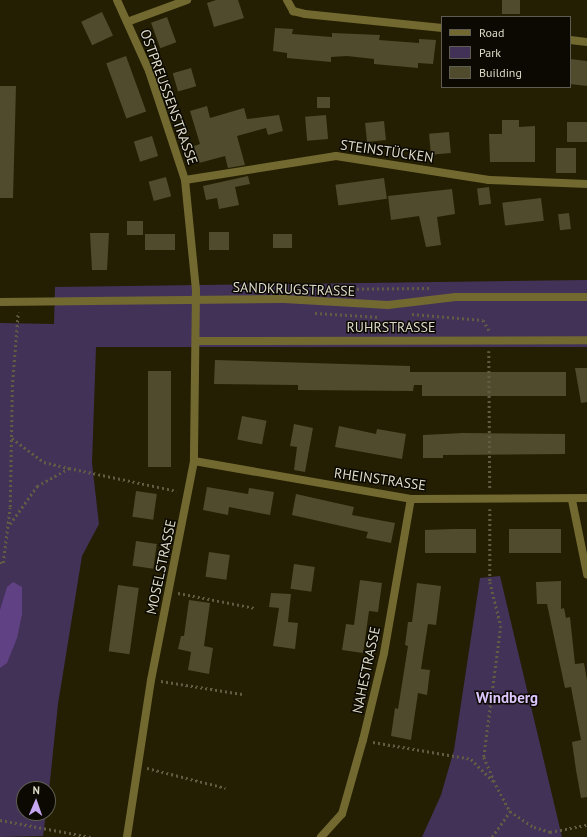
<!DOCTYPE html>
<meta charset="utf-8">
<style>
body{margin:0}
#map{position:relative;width:587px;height:837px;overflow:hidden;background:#241f02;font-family:"PT Sans",sans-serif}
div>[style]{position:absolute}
.green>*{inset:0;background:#433258}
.water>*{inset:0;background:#604184}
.building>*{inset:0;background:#504b2d;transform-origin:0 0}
.path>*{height:2.5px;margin-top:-1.25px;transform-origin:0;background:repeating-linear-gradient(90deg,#615d44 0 2px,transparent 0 5px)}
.minor>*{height:8px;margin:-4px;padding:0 4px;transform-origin:4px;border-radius:4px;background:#726931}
.tertiary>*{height:8px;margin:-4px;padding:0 4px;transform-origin:4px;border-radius:4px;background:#726931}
span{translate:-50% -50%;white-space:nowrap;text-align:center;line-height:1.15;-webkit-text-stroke:3px #0b0901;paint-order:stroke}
.street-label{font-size:14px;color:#dddbc9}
.neighbourhood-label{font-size:15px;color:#ddc6fe;font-weight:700}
.legend{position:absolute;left:441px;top:16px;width:130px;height:72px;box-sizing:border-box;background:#0b0901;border:1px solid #5f5d51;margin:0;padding:5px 7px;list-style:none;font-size:12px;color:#dddbc9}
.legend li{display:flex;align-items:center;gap:8px;height:20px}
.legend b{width:20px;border:1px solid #5f5d51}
.north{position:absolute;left:16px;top:781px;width:40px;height:40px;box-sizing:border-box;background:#0b0901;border:1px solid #5f5d51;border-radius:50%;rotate:2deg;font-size:11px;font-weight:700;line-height:16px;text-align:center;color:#dddbc9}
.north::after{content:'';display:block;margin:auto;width:14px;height:18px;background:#c6a6f0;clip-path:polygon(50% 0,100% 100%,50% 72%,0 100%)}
</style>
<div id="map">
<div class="green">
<i style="clip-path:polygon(587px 280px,587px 347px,96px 347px,92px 463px,99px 524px,82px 556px,58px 704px,48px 800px,48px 789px,24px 789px,24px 813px,46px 813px,43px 836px,0 837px,0 323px,54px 324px,55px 287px)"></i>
<i style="clip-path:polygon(500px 576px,562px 837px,422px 837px,441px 795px,454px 750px,480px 578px)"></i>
</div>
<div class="water">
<i style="clip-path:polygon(13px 582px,22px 587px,22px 614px,17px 638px,7px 663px,0 668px,0 610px,7px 587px)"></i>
</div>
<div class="building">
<i style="clip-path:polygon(216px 0,238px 0,244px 18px,214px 27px,207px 3px)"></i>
<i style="left:502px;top:0;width:18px;height:14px"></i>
<i style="left:102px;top:12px;width:26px;height:23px;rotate:65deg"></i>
<i style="left:167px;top:17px;width:27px;height:17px;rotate:70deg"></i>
<i style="clip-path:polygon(275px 28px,293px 29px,292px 34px,332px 37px,332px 33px,380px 35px,379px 40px,419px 43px,419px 39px,436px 40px,433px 64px,418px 63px,418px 68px,374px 64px,374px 59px,347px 56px,331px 57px,331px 62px,287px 58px,287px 53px,273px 51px)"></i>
<i style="left:126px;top:56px;width:59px;height:21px;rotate:70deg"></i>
<i style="clip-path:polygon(570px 59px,587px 61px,587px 86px,570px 84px)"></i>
<i style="left:191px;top:68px;width:19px;height:19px;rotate:74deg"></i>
<i style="clip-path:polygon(0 86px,16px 86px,13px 198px,0 198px)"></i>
<i style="left:330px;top:97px;width:11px;height:13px;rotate:90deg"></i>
<i style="clip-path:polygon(207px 106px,210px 118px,244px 108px,247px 119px,279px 115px,283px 131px,268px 135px,266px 128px,237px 136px,245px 165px,228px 168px,225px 156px,199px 163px,194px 146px,200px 144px,190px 111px)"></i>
<i style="left:326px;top:115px;width:24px;height:21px;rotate:85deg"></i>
<i style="clip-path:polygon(502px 120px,519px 120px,519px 127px,535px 126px,535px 162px,490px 162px,489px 134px,502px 134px)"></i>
<i style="left:384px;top:121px;width:19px;height:19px;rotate:84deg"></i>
<i style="left:587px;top:122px;width:20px;height:20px;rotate:90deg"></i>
<i style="left:449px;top:132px;width:21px;height:20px;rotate:85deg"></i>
<i style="left:152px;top:136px;width:21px;height:19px;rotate:73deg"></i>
<i style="left:556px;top:148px;width:20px;height:25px"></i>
<i style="clip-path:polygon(248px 176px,250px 184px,235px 187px,239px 205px,219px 209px,217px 198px,206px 200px,203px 186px)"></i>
<i style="left:166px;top:177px;width:20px;height:18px;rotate:75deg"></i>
<i style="left:384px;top:178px;width:21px;height:49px;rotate:82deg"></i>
<i style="left:489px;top:187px;width:17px;height:12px;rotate:83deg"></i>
<i style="clip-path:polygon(452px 189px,455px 214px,437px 217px,441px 245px,426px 247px,419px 216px,391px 220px,388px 196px)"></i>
<i style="left:541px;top:198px;width:23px;height:39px;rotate:83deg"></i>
<i style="left:569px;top:213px;width:16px;height:11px;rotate:83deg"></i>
<i style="left:127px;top:221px;width:16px;height:14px"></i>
<i style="left:209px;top:232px;width:20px;height:18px"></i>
<i style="clip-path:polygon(90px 233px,109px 233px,107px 270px,92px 270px)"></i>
<i style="left:145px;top:234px;width:30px;height:16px"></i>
<i style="left:273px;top:234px;width:19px;height:14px"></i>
<i style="clip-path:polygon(215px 360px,410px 366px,410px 372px,566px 372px,566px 396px,422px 396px,422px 385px,414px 385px,413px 391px,298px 390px,298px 385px,214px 384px)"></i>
<i style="clip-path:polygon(575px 368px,587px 368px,587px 402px,581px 403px)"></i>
<i style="left:148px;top:371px;width:23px;height:96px"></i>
<i style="left:242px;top:416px;width:25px;height:24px;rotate:11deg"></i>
<i style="clip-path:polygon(294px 424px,313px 428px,305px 472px,294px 470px,297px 447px,290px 446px)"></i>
<i style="clip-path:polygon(339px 426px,376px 434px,377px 429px,406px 434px,402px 459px,335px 447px)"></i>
<i style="clip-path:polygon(463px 433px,565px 434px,565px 454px,443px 455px,443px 458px,423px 458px,423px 435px)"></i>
<i style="clip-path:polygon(207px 487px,248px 494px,249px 488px,274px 492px,270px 515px,229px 507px,228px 515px,203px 510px)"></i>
<i style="left:136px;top:491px;width:21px;height:26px;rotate:8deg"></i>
<i style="clip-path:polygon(296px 494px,354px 507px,352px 515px,395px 523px,391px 543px,366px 538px,368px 532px,292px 515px)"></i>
<i style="clip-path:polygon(453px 529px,476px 529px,476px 553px,425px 553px,425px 530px)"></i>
<i style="left:509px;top:529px;width:52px;height:24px"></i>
<i style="left:136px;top:541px;width:21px;height:25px;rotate:8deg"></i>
<i style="left:209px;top:552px;width:21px;height:25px;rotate:8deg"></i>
<i style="left:294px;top:564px;width:21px;height:25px;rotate:8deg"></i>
<i style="clip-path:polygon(360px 580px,382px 583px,378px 612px,369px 611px,363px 653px,342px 650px,346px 624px,354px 625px)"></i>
<i style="clip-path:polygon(561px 581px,561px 609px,564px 608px,566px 618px,570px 617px,575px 664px,584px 663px,587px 680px,587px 797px,581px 798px,576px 770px,572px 742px,581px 740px,571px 687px,565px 688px,547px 604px,537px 604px,536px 582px)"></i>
<i style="clip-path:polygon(417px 583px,441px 586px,436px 625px,428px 624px,421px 669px,430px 670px,427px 695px,418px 693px,411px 740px,391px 736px,395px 708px,398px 709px,408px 646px,405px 645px,408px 622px,412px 622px)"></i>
<i style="left:118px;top:585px;width:21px;height:67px;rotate:8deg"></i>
<i style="clip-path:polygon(271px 593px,291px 594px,288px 622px,298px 623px,295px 649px,273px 646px,279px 608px,269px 607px)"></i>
<i style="clip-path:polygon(189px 600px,210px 603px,204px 646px,213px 648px,209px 674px,188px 670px,191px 652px,178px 649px,181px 636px,184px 636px)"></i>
</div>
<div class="path">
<i style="left:322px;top:289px;width:107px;rotate:-0.5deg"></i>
<i style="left:315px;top:313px;width:65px;rotate:3.5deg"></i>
<i style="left:412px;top:314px;width:71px;rotate:4.8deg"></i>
<i style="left:483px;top:320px;width:12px;rotate:59deg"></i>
<i style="left:489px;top:351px;width:137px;rotate:89.6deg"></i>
<i style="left:12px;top:438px;width:40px;rotate:37deg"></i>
<i style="left:44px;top:462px;width:25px;rotate:14deg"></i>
<i style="left:490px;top:509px;width:73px;rotate:90deg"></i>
<i style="left:490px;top:582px;width:45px;rotate:76deg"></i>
<i style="left:501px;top:626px;width:132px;rotate:97.4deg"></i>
<i style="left:484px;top:757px;width:30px;rotate:67deg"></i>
<i style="left:10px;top:524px;width:47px;rotate:-54.6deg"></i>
<i style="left:37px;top:486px;width:37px;rotate:-29deg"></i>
<i style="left:69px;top:468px;width:110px;rotate:12deg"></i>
<i style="left:0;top:563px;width:3px"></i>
<i style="left:3px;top:563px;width:56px;rotate:-82.9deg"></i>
<i style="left:10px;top:507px;width:120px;rotate:-89deg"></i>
<i style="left:12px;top:387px;width:75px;rotate:-85.4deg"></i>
<i style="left:178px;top:593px;width:78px;rotate:11deg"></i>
<i style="left:161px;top:681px;width:82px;rotate:9.1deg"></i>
<i style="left:373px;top:742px;width:99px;rotate:9.8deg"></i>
<i style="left:471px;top:759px;width:31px;rotate:45deg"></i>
<i style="left:147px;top:768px;width:81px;rotate:14.2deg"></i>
<i style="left:496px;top:785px;width:30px;rotate:62deg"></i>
<i style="left:0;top:820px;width:92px;rotate:10.7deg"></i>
<i style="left:492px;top:837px;width:32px;rotate:-55deg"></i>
<i style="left:510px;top:811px;width:29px;rotate:34deg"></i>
<i style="left:534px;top:827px;width:17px;rotate:17deg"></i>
<i style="left:550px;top:832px;width:38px;rotate:-11deg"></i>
</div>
<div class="minor">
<i style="left:117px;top:0;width:78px;rotate:65.7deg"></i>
<i style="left:149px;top:71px;width:115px;rotate:71.7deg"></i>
<i style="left:185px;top:180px;width:111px;rotate:84.3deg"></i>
<i style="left:196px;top:290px;width:171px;rotate:90.7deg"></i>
<i style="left:194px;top:461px;width:223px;rotate:101.1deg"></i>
<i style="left:151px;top:680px;width:159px;rotate:98.7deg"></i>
<i style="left:287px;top:0;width:13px;rotate:61deg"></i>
<i style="left:293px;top:11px;width:12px;rotate:14deg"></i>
<i style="left:305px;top:14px;width:138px;rotate:5.8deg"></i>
<i style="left:127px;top:22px;width:64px;rotate:-20.1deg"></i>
<i style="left:570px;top:40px;width:17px;rotate:7deg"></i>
<i style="left:185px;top:180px;width:153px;rotate:-9deg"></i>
<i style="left:336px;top:156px;width:155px;rotate:8.9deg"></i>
<i style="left:489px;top:180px;width:98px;rotate:2.3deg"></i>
<i style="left:196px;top:341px;width:391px;rotate:-0.1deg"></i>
<i style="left:194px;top:461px;width:220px;rotate:9.9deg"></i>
<i style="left:411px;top:499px;width:176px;rotate:-0.3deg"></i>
<i style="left:572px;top:500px;width:76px;rotate:78.5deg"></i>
<i style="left:321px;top:837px;width:31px;rotate:-48deg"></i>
<i style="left:342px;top:814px;width:77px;rotate:-74.2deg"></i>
<i style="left:363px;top:740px;width:89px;rotate:-76.4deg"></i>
<i style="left:384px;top:653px;width:156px;rotate:-80.1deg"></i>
</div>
<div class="tertiary">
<i style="left:0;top:302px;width:284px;rotate:-0.6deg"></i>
<i style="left:284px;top:299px;width:104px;rotate:3.3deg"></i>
<i style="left:388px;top:305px;width:68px;rotate:-6.7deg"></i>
<i style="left:456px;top:297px;width:131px"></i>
</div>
<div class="street-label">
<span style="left:169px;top:97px;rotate:70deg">OSTPREUSSENSTRASSE</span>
<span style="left:387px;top:151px;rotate:8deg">STEINSTÜCKEN</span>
<span style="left:294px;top:289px;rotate:2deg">SANDKRUGSTRASSE</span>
<span style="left:391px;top:327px">RUHRSTRASSE</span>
<span style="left:380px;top:479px;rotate:8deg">RHEINSTRASSE</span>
<span style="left:161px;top:567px;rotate:-78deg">MOSELSTRASSE</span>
<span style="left:366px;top:670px;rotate:-78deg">NAHESTRASSE</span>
</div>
<div class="neighbourhood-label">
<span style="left:507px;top:698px">Windberg</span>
</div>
<ul class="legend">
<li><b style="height:5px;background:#726931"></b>Road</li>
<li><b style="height:11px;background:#433258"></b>Park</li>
<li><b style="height:11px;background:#504b2d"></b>Building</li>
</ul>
<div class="north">N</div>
</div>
